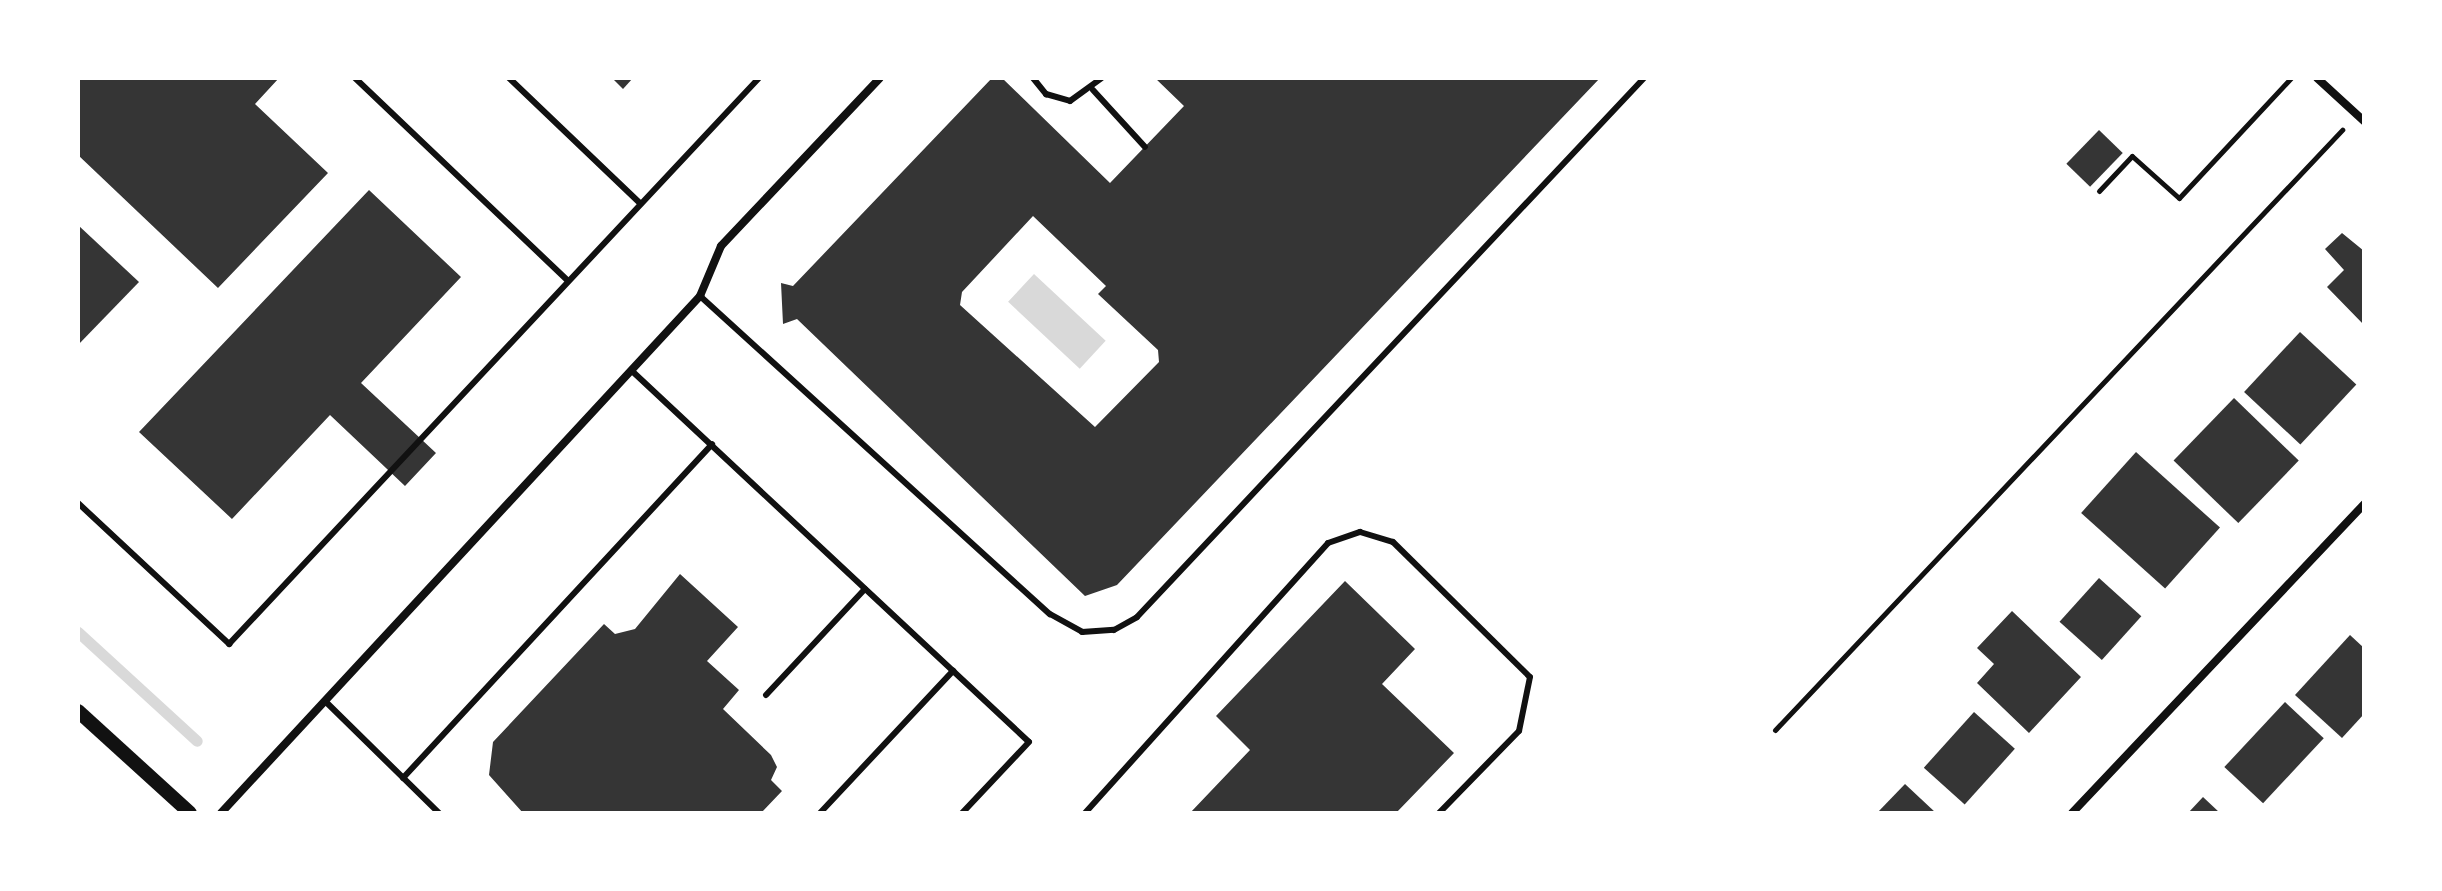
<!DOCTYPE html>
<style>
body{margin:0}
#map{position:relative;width:2442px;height:891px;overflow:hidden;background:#fff;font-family:Lato,sans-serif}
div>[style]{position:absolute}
.water>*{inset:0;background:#d9d9d9;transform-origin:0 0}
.stream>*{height:11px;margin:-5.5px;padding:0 5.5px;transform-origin:5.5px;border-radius:5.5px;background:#d9d9d9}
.building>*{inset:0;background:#353535;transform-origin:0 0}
.path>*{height:5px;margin:-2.5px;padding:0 2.5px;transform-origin:2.5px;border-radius:2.5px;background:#111}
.service>*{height:6px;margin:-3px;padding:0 3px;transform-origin:3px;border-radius:3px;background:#111}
.minor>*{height:8px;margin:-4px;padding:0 4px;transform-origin:4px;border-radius:4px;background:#111}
.tertiary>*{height:14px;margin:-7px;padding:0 7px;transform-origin:7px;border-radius:7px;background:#111}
span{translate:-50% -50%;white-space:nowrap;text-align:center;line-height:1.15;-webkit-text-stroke:6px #fff;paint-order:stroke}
.frame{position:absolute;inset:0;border:80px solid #fff;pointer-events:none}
</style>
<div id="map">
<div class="water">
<i style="left:1034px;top:274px;width:98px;height:38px;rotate:43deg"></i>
</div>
<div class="stream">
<i style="left:78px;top:632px;width:161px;rotate:42.5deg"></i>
</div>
<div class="building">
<i style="clip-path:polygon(78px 78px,279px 78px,255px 104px,328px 173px,218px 288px,78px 155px)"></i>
<i style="clip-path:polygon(612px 78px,633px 78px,623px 89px)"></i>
<i style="clip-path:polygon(evenodd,992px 78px,1002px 78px,1110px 183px,1184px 106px,1155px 78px,1600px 78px,1117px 585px,1085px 596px,797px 319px,783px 324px,781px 283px,793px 286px,992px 78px,1033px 216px,1106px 286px,1098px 294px,1158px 350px,1159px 362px,1095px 427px,960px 305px,962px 292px,1033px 216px)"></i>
<i style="left:2099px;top:130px;width:33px;height:47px;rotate:44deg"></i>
<i style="clip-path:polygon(369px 190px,461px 277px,361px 383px,436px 453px,405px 486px,330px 415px,232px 519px,139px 432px)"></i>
<i style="clip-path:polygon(78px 225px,139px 282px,78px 345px)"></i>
<i style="clip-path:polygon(2342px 233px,2364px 251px,2364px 325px,2327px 287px,2344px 270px,2325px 249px)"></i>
<i style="left:2300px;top:332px;width:77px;height:82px;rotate:43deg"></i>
<i style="left:2234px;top:398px;width:90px;height:87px;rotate:44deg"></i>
<i style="left:2136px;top:452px;width:113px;height:82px;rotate:42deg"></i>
<i style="clip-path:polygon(680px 574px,738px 627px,707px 661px,739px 690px,723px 709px,771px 755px,777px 767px,771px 780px,782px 791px,761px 813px,523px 813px,489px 775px,493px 742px,604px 624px,615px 634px,635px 629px)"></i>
<i style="left:2099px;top:578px;width:57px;height:59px;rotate:42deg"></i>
<i style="clip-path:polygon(1345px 581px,1415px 649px,1382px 684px,1454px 753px,1396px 813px,1190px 813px,1250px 750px,1216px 716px)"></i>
<i style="clip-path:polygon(2012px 611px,2081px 677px,2029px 733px,1977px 683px,1994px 664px,1977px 648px)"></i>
<i style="clip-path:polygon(2350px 635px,2364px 648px,2364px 714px,2342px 738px,2295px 695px)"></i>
<i style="left:2285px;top:702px;width:53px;height:89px;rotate:43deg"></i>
<i style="left:1974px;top:712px;width:55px;height:75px;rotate:42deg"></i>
<i style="clip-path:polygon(1905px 784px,1936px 813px,1877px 813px)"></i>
<i style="clip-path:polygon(2203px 797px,2220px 813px,2188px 813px)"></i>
</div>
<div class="path">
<i style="left:2099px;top:191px;width:48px;rotate:-46.7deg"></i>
<i style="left:2132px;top:156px;width:63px;rotate:41.8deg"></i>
<i style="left:2179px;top:198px;width:164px;rotate:-47deg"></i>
<i style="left:1775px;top:730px;width:826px;rotate:-46.62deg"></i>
</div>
<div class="service">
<i style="left:355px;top:78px;width:294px;rotate:43.6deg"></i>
<i style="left:509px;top:78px;width:182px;rotate:43.7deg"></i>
<i style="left:1033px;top:78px;width:21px;rotate:51deg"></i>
<i style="left:1046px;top:94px;width:25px;rotate:16deg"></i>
<i style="left:1070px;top:101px;width:39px;rotate:-36deg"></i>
<i style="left:1093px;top:90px;width:77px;rotate:47.6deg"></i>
<i style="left:700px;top:296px;width:473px;rotate:42.3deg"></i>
<i style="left:1050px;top:614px;width:37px;rotate:29deg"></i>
<i style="left:1082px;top:632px;width:32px;rotate:-4deg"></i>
<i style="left:1114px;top:630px;width:26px;rotate:-29deg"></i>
<i style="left:1137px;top:617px;width:740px;rotate:-46.75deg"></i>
<i style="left:632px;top:371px;width:543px;rotate:43.06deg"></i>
<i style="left:1029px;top:742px;width:98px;rotate:133.3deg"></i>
<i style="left:78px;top:503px;width:207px;rotate:43deg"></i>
<i style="left:229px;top:644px;width:775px;rotate:-46.88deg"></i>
<i style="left:766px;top:695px;width:145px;rotate:-47deg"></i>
<i style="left:325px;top:701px;width:160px;rotate:44.5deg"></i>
<i style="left:403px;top:778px;width:455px;rotate:-47.2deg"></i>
<i style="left:820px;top:813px;width:195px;rotate:-46.9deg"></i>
<i style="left:1085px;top:813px;width:363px;rotate:-48deg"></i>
<i style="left:1328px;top:543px;width:34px;rotate:-19deg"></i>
<i style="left:1360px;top:532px;width:34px;rotate:17deg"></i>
<i style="left:1393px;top:542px;width:192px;rotate:44.6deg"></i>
<i style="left:1530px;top:677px;width:55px;rotate:101.5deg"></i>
<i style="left:1519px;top:731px;width:115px;rotate:134.3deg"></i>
</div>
<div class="minor">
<i style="left:2317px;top:78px;width:64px;rotate:42.5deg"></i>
<i style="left:221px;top:813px;width:705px;rotate:-47.18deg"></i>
<i style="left:700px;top:296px;width:54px;rotate:-67.2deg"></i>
<i style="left:721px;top:246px;width:231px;rotate:-46.6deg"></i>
<i style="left:2072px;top:813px;width:425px;rotate:-46.6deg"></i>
</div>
<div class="tertiary">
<i style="left:78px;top:711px;width:151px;rotate:42.3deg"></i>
</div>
<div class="frame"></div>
</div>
